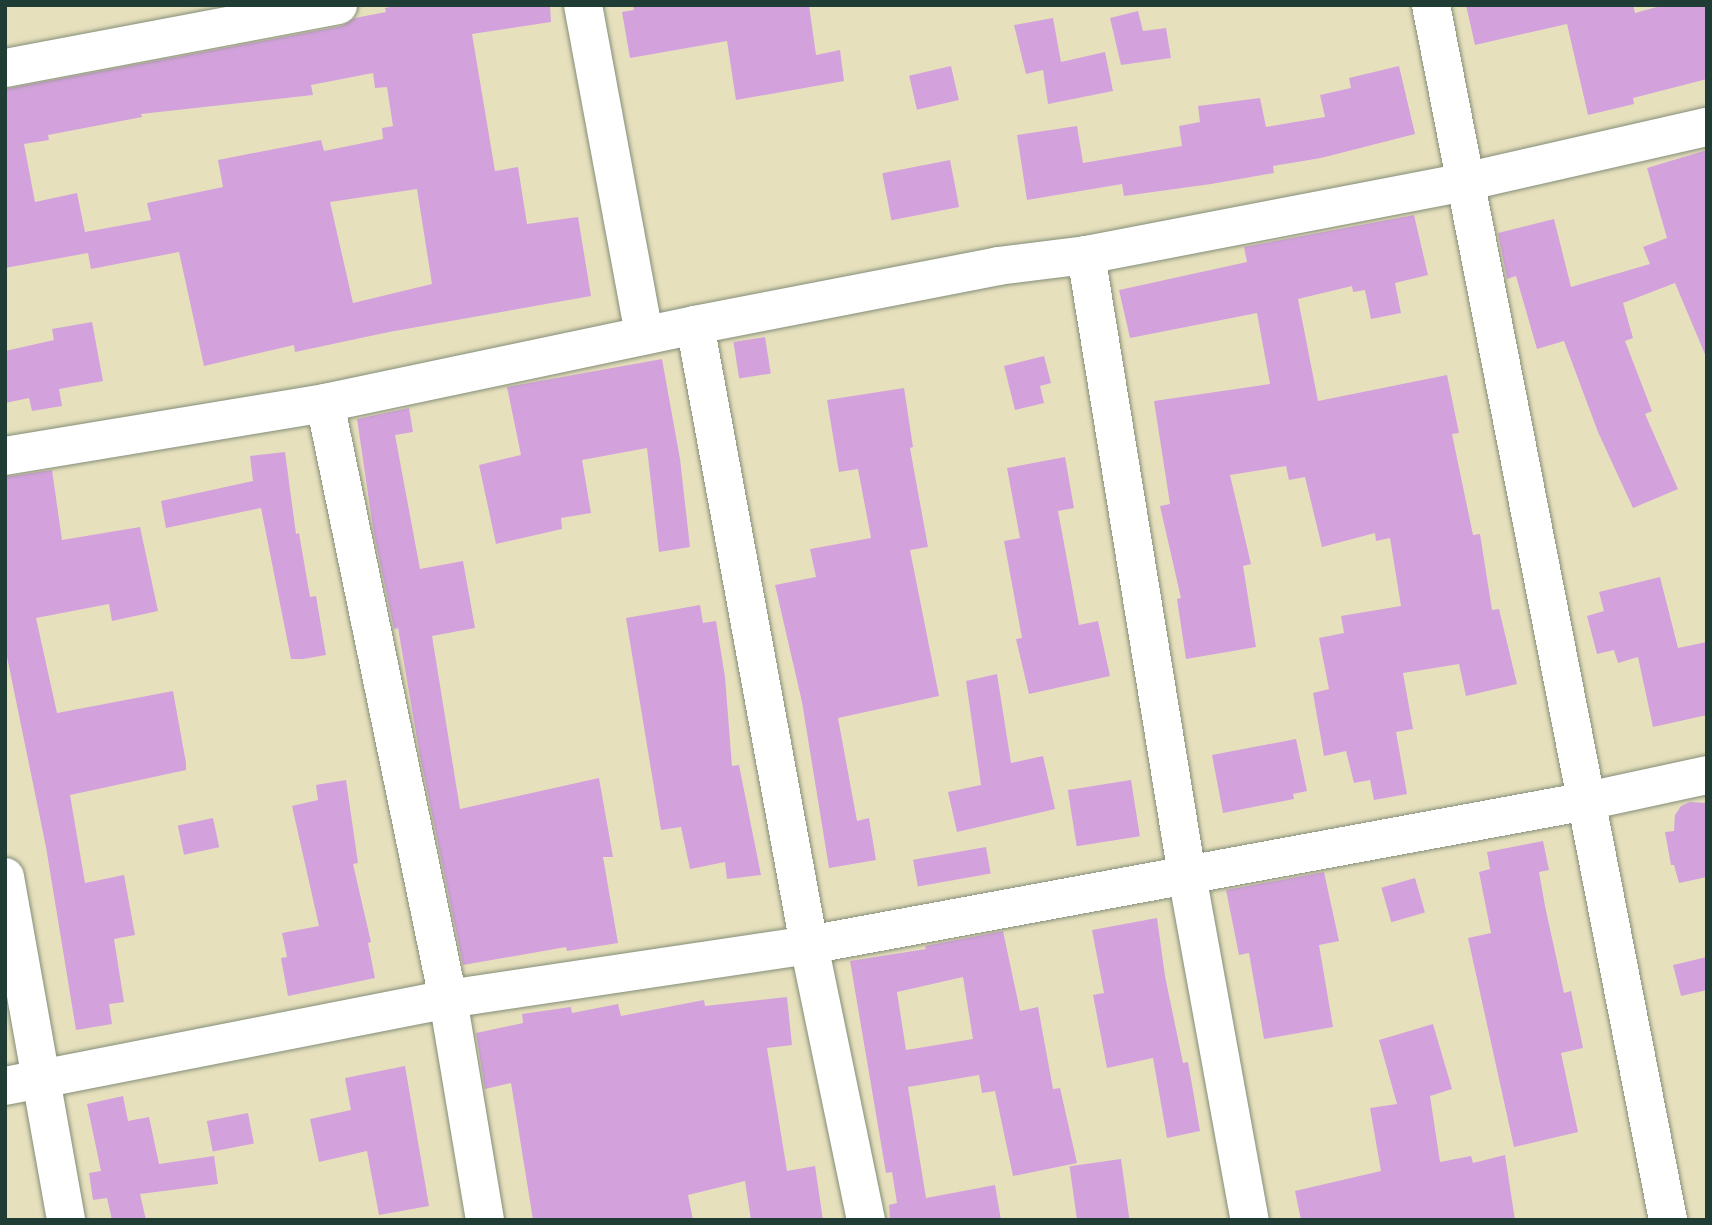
<!DOCTYPE html>
<style>
body{margin:0}
#map{position:relative;width:1712px;height:1225px;overflow:hidden;background:#e7e0bd;font-family:"IM FELL Great Primer",serif}
div>[style]{position:absolute}
.building>*{inset:0;background:#d3a2dd;transform-origin:0 0}
.roads{filter:drop-shadow(0 0 2px #838e78) drop-shadow(0 0 2px #838e78)}
.street>*{height:38px;margin:-19px;padding:0 19px;transform-origin:19px;border-radius:19px;background:#fff}
span{translate:-50% -50%;white-space:nowrap;text-align:center;line-height:1.15;-webkit-text-stroke:5px #f7f3e8;paint-order:stroke}
.frame{position:absolute;inset:0;border:7px solid #1f3d34;pointer-events:none}
</style>
<div id="map">
<div class="building">
<i style="clip-path:polygon(evenodd,402px 5px,550px 5px,551px 22px,472px 34px,495px 171px,518px 167px,527px 224px,578px 217px,591px 296px,389px 332px,295px 352px,294px 345px,204px 366px,179px 252px,91px 269px,88px 253px,5px 268px,5px 89px,342px 26px,355px 18px,386px 12px,385px 8px,402px 5px,373px 73px,375px 88px,387px 87px,393px 126px,382px 128px,383px 139px,324px 151px,321px 140px,218px 160px,223px 187px,147px 203px,151px 220px,85px 232px,77px 193px,35px 202px,24px 144px,49px 140px,48px 135px,142px 117px,141px 114px,313px 95px,311px 85px,373px 73px,402px 5px,417px 189px,432px 284px,353px 303px,330px 202px,417px 189px)"></i>
<i style="clip-path:polygon(633px 5px,809px 5px,816px 55px,840px 50px,844px 81px,736px 100px,727px 41px,630px 58px,622px 12px,634px 10px)"></i>
<i style="clip-path:polygon(1466px 5px,1633px 5px,1635px 13px,1664px 5px,1707px 5px,1707px 79px,1633px 98px,1634px 104px,1588px 115px,1567px 24px,1475px 45px)"></i>
<i style="clip-path:polygon(1138px 11px,1143px 31px,1166px 28px,1171px 58px,1121px 65px,1110px 18px)"></i>
<i style="clip-path:polygon(1053px 18px,1061px 62px,1105px 52px,1113px 91px,1048px 104px,1043px 70px,1026px 74px,1014px 25px)"></i>
<i style="left:951px;top:66px;width:35px;height:43px;rotate:77deg"></i>
<i style="clip-path:polygon(1399px 66px,1415px 134px,1321px 158px,1273px 166px,1274px 173px,1211px 184px,1124px 196px,1122px 184px,1027px 200px,1017px 135px,1077px 126px,1083px 163px,1182px 146px,1179px 126px,1200px 122px,1198px 106px,1260px 98px,1266px 127px,1325px 117px,1320px 95px,1351px 88px,1349px 78px)"></i>
<i style="clip-path:polygon(1707px 150px,1707px 359px,1675px 283px,1623px 303px,1633px 338px,1625px 341px,1652px 411px,1645px 414px,1678px 489px,1633px 508px,1598px 432px,1564px 341px,1537px 349px,1516px 276px,1507px 279px,1498px 233px,1554px 219px,1571px 287px,1650px 264px,1643px 247px,1667px 238px,1647px 168px)"></i>
<i style="left:950px;top:160px;width:48px;height:69px;rotate:79deg"></i>
<i style="clip-path:polygon(1414px 215px,1428px 275px,1395px 283px,1401px 313px,1371px 319px,1365px 290px,1353px 292px,1352px 286px,1298px 299px,1318px 401px,1447px 375px,1459px 433px,1452px 434px,1473px 535px,1480px 534px,1492px 610px,1499px 609px,1517px 684px,1466px 696px,1459px 664px,1403px 673px,1413px 729px,1396px 732px,1407px 794px,1374px 800px,1370px 780px,1354px 783px,1346px 751px,1324px 756px,1313px 693px,1329px 689px,1319px 638px,1344px 633px,1341px 616px,1401px 606px,1390px 538px,1376px 541px,1375px 533px,1322px 547px,1305px 477px,1289px 480px,1286px 466px,1230px 475px,1251px 564px,1243px 566px,1256px 647px,1186px 659px,1177px 599px,1181px 598px,1160px 506px,1170px 504px,1154px 401px,1270px 384px,1257px 313px,1130px 338px,1119px 290px,1247px 262px,1244px 247px)"></i>
<i style="clip-path:polygon(92px 322px,103px 381px,59px 389px,62px 406px,32px 411px,29px 398px,5px 403px,5px 351px,54px 340px,52px 329px)"></i>
<i style="left:765px;top:337px;width:37px;height:32px;rotate:81deg"></i>
<i style="clip-path:polygon(1044px 356px,1051px 383px,1040px 386px,1044px 403px,1015px 410px,1004px 366px)"></i>
<i style="clip-path:polygon(662px 359px,680px 459px,690px 547px,659px 552px,647px 448px,582px 460px,591px 513px,561px 518px,562px 529px,496px 544px,479px 465px,521px 455px,507px 387px)"></i>
<i style="clip-path:polygon(904px 388px,913px 447px,910px 448px,928px 547px,910px 550px,939px 696px,838px 718px,857px 821px,869px 818px,876px 860px,829px 868px,802px 702px,775px 585px,816px 577px,810px 549px,871px 538px,858px 469px,839px 472px,827px 400px)"></i>
<i style="clip-path:polygon(409px 408px,413px 432px,395px 435px,420px 569px,463px 561px,475px 628px,432px 636px,460px 809px,599px 778px,613px 857px,603px 857px,618px 943px,567px 951px,566px 947px,463px 965px,420px 756px,398px 628px,394px 629px,374px 534px,357px 419px)"></i>
<i style="clip-path:polygon(285px 452px,296px 534px,299px 533px,310px 597px,316px 596px,326px 655px,303px 659px,291px 659px,261px 508px,166px 528px,161px 501px,253px 481px,250px 456px)"></i>
<i style="clip-path:polygon(1065px 457px,1074px 508px,1058px 511px,1079px 625px,1098px 621px,1110px 676px,1029px 694px,1016px 639px,1022px 638px,1004px 541px,1020px 538px,1007px 468px)"></i>
<i style="clip-path:polygon(52px 470px,62px 540px,140px 527px,158px 611px,112px 621px,109px 604px,36px 618px,57px 713px,173px 691px,186px 763px,186px 770px,70px 795px,85px 883px,124px 875px,135px 935px,114px 939px,124px 1002px,109px 1004px,112px 1024px,76px 1030px,46px 847px,5px 647px,5px 477px)"></i>
<i style="clip-path:polygon(1660px 577px,1678px 648px,1707px 642px,1707px 715px,1653px 727px,1638px 657px,1618px 663px,1614px 650px,1597px 654px,1587px 616px,1604px 611px,1599px 592px)"></i>
<i style="clip-path:polygon(700px 605px,703px 623px,716px 621px,725px 677px,732px 766px,739px 765px,761px 875px,727px 879px,725px 862px,690px 869px,681px 827px,661px 830px,626px 618px)"></i>
<i style="clip-path:polygon(997px 674px,1011px 763px,1043px 756px,1055px 809px,957px 832px,948px 792px,981px 785px,966px 681px)"></i>
<i style="clip-path:polygon(1296px 739px,1307px 791px,1293px 794px,1294px 799px,1223px 813px,1212px 755px)"></i>
<i style="clip-path:polygon(346px 780px,358px 863px,353px 864px,371px 942px,368px 943px,375px 978px,288px 996px,281px 958px,287px 957px,282px 933px,319px 926px,292px 806px,318px 800px,316px 785px)"></i>
<i style="left:1131px;top:780px;width:57px;height:64px;rotate:81deg"></i>
<i style="clip-path:polygon(1690px 802px,1707px 803px,1707px 877px,1679px 883px,1674px 865px,1671px 865px,1665px 832px,1674px 831px,1675px 815px,1681px 806px)"></i>
<i style="left:213px;top:818px;width:30px;height:36px;rotate:78deg"></i>
<i style="clip-path:polygon(1543px 841px,1549px 870px,1539px 872px,1545px 906px,1564px 993px,1571px 991px,1583px 1048px,1561px 1053px,1578px 1132px,1514px 1147px,1468px 938px,1491px 933px,1479px 872px,1490px 869px,1487px 852px)"></i>
<i style="left:986px;top:847px;width:27px;height:74px;rotate:80deg"></i>
<i style="clip-path:polygon(1324px 872px,1339px 941px,1319px 945px,1333px 1027px,1264px 1039px,1249px 953px,1239px 955px,1226px 890px)"></i>
<i style="left:1415px;top:878px;width:36px;height:35px;rotate:74deg"></i>
<i style="clip-path:polygon(1157px 918px,1165px 976px,1183px 1063px,1188px 1062px,1200px 1131px,1167px 1138px,1153px 1058px,1107px 1068px,1093px 995px,1104px 993px,1092px 930px)"></i>
<i style="clip-path:polygon(evenodd,1003px 931px,1020px 1011px,1038px 1007px,1053px 1089px,1060px 1088px,1077px 1163px,1013px 1176px,995px 1091px,982px 1093px,979px 1075px,908px 1087px,926px 1198px,995px 1185px,1001px 1220px,890px 1220px,889px 1205px,897px 1203px,892px 1172px,886px 1173px,850px 961px,926px 949px,925px 946px,1003px 931px,963px 977px,973px 1039px,906px 1050px,897px 992px,963px 977px)"></i>
<i style="clip-path:polygon(1707px 957px,1707px 990px,1681px 996px,1673px 965px)"></i>
<i style="clip-path:polygon(787px 997px,792px 1045px,767px 1048px,787px 1171px,815px 1166px,823px 1220px,751px 1220px,745px 1181px,688px 1195px,693px 1220px,533px 1220px,511px 1083px,485px 1089px,476px 1033px,523px 1023px,522px 1014px,571px 1007px,572px 1013px,618px 1004px,621px 1016px,704px 1000px,705px 1006px)"></i>
<i style="clip-path:polygon(1433px 1024px,1452px 1089px,1430px 1096px,1440px 1162px,1471px 1156px,1473px 1163px,1505px 1155px,1515px 1220px,1301px 1220px,1295px 1191px,1381px 1171px,1370px 1108px,1397px 1104px,1379px 1040px)"></i>
<i style="clip-path:polygon(405px 1066px,429px 1206px,379px 1215px,367px 1151px,319px 1162px,310px 1119px,351px 1110px,345px 1078px)"></i>
<i style="clip-path:polygon(123px 1096px,128px 1121px,149px 1117px,159px 1164px,214px 1156px,218px 1184px,140px 1194px,146px 1220px,112px 1220px,107px 1198px,93px 1200px,89px 1173px,101px 1171px,87px 1104px)"></i>
<i style="left:248px;top:1113px;width:31px;height:42px;rotate:79deg"></i>
<i style="left:1121px;top:1159px;width:62px;height:52px;rotate:82deg"></i>
</div>
<div class="roads">
<div class="street">
<i style="left:583px;top:5px;width:336px;rotate:79.5deg"></i>
<i style="left:1431px;top:5px;width:1238px;rotate:78.96deg"></i>
<i style="left:5px;top:68px;width:339px;rotate:-10.7deg"></i>
<i style="left:1086px;top:255px;width:628px;rotate:80.75deg"></i>
<i style="left:1187px;top:875px;width:351px;rotate:79.7deg"></i>
<i style="left:695px;top:325px;width:630px;rotate:79.58deg"></i>
<i style="left:809px;top:945px;width:281px;rotate:78.3deg"></i>
<i style="left:325px;top:403px;width:609px;rotate:78.34deg"></i>
<i style="left:448px;top:999px;width:224px;rotate:80.5deg"></i>
<i style="left:5px;top:456px;width:324px;rotate:-9.4deg"></i>
<i style="left:325px;top:403px;width:378px;rotate:-11.9deg"></i>
<i style="left:695px;top:325px;width:309px;rotate:-11deg"></i>
<i style="left:998px;top:266px;width:89px;rotate:-7.1deg"></i>
<i style="left:1086px;top:255px;width:385px;rotate:-10.9deg"></i>
<i style="left:1464px;top:182px;width:249px;rotate:-12.8deg"></i>
<i style="left:5px;top:877px;width:348px;rotate:79.9deg"></i>
<i style="left:5px;top:1086px;width:451px;rotate:-11.1deg"></i>
<i style="left:448px;top:999px;width:365px;rotate:-8.5deg"></i>
<i style="left:809px;top:945px;width:791px;rotate:-10.49deg"></i>
<i style="left:1587px;top:801px;width:123px;rotate:-12.2deg"></i>
</div>
</div>
<div class="frame"></div>
</div>
